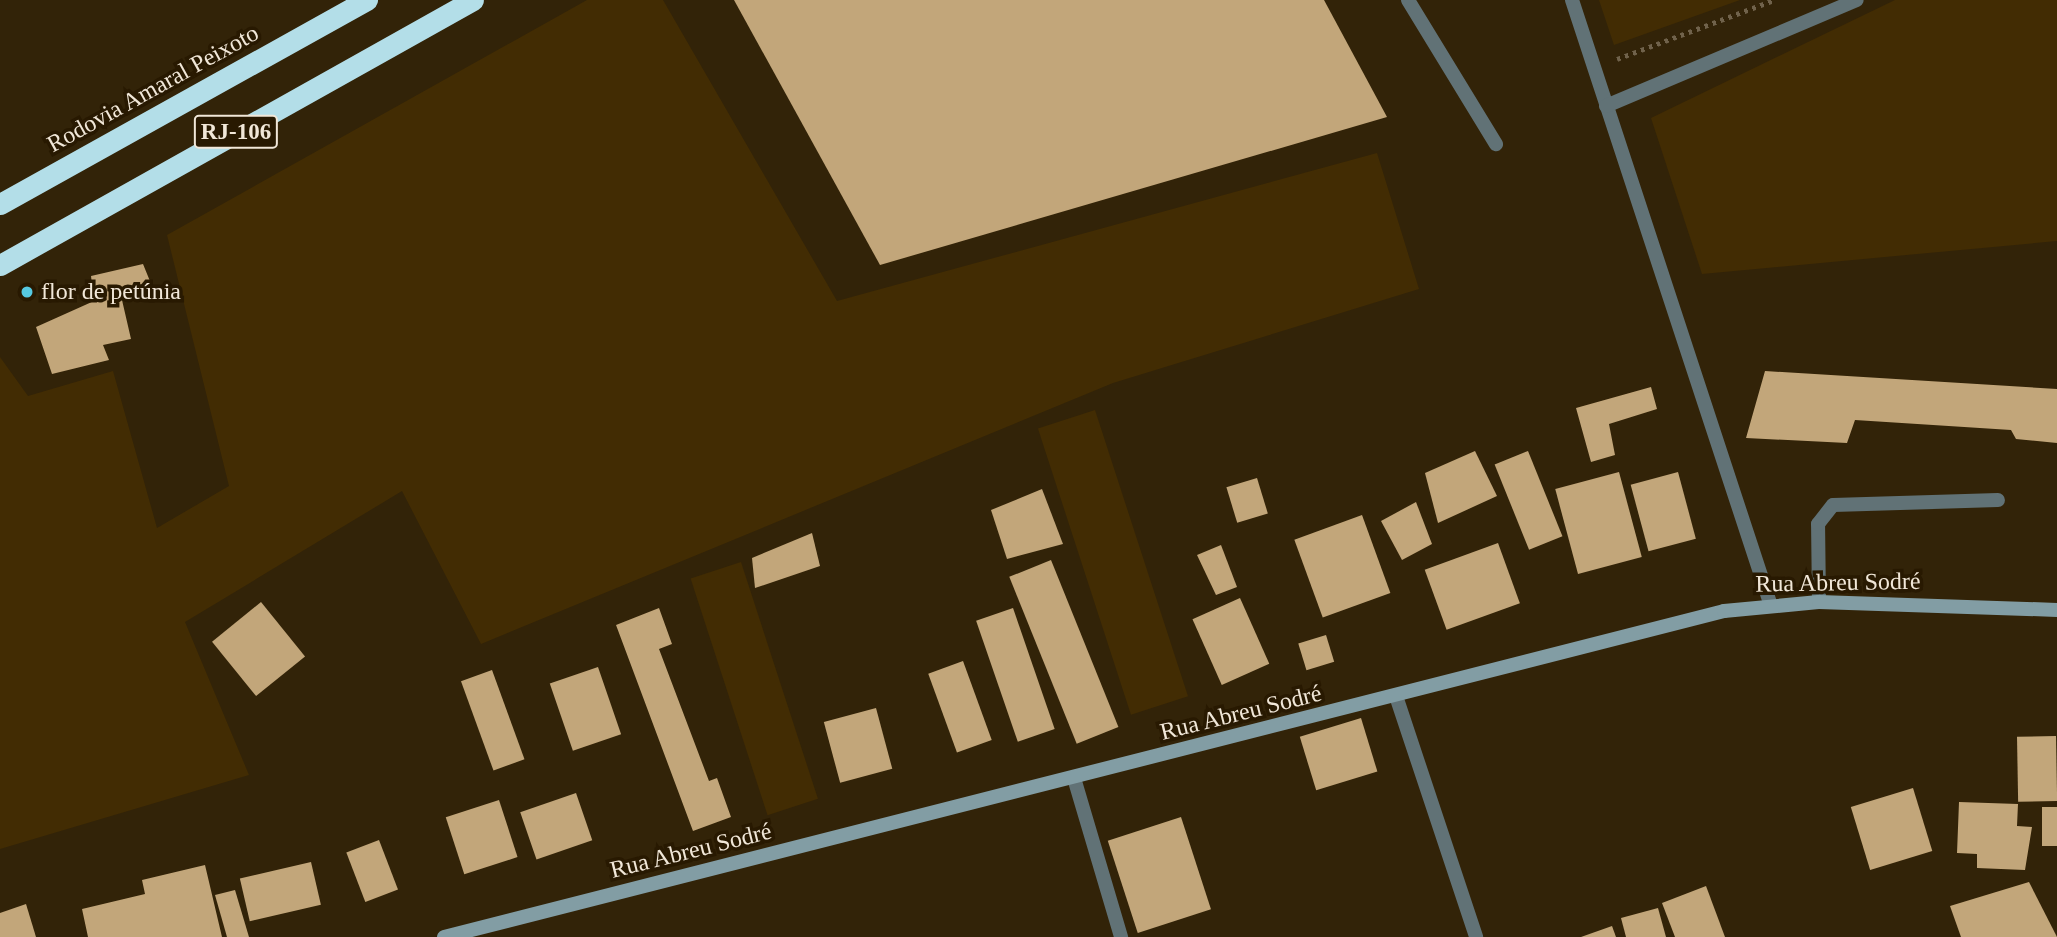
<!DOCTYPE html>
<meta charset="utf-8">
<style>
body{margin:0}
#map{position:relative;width:2057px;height:937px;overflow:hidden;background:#322308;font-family:"Times New Roman",serif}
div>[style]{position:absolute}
.green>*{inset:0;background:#422c03;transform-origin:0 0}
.building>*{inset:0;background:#c2a67a;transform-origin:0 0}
.path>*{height:4.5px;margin-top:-2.25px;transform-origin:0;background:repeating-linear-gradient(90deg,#70624b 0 3.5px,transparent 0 8.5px)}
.lane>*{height:14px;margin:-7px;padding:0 7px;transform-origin:7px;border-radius:7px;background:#617276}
.street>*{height:14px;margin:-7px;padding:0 7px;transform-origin:7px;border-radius:7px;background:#617276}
.secondary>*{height:14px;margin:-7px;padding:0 7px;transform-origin:7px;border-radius:7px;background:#829da4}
.highway>*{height:21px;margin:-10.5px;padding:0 10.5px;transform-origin:10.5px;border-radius:10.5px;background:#b3dee8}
.dots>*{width:19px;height:19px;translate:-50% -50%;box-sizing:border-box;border:4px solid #281901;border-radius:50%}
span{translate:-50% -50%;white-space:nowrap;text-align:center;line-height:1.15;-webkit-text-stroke:7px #281901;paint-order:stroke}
.shield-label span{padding:2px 5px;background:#281901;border:2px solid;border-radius:5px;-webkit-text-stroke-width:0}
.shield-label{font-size:23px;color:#f1e7d8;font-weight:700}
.street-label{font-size:24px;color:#f1e7d8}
.poi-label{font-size:24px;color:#f1e7d8}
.left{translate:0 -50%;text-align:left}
</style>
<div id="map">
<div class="green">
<i style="clip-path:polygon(587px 0,663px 0,837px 301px,1377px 153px,1419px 289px,1113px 383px,481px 644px,402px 491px,185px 622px,249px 775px,0 849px,0 357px,28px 396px,113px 371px,157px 528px,229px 486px,167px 235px)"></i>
<i style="clip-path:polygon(1599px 0,1740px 0,1614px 45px)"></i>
<i style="clip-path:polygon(1895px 0,2057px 0,2057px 241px,1702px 274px,1651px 118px)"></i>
<i style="left:1095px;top:410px;width:301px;height:60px;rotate:72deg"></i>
<i style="left:741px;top:562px;width:249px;height:53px;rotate:72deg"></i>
</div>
<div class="building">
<i style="clip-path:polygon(734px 0,1324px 0,1387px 117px,880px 265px)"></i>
<i style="clip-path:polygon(143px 264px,154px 291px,122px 300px,131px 339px,103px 345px,109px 360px,52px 374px,36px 327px,94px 301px,91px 276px)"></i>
<i style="clip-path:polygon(1765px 371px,2057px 389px,2057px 443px,2016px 439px,2011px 430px,1855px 420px,1847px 443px,1746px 438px)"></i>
<i style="clip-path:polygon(1651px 387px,1657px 409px,1609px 424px,1615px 455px,1591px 462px,1576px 408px)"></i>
<i style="clip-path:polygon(1475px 451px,1497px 496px,1438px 523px,1425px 473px)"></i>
<i style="left:1528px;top:451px;width:92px;height:36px;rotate:68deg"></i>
<i style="left:1619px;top:472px;width:88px;height:66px;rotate:75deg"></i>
<i style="left:1678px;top:472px;width:69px;height:49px;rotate:75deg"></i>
<i style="left:1257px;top:478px;width:37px;height:32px;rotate:73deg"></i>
<i style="clip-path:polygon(1042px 489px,1063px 544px,1007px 559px,991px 510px)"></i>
<i style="clip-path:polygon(1416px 502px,1432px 544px,1402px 560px,1381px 521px)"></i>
<i style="left:1362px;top:515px;width:83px;height:72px;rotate:70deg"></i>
<i style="clip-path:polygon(812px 533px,820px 566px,755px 588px,752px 558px)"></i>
<i style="left:1498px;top:543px;width:64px;height:78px;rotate:70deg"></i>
<i style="clip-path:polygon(1221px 545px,1237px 587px,1216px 595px,1197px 555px)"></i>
<i style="left:1051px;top:560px;width:180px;height:45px;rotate:68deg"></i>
<i style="left:1240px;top:598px;width:72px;height:52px;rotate:66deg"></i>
<i style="left:261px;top:602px;width:70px;height:63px;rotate:51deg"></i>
<i style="clip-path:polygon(659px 608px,672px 644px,659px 649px,709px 781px,717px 778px,731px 817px,693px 831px,616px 625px)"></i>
<i style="left:1013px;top:608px;width:128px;height:39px;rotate:71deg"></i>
<i style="left:1326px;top:635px;width:28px;height:29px;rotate:73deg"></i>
<i style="left:963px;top:661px;width:84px;height:37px;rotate:70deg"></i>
<i style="left:598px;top:667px;width:71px;height:51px;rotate:71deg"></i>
<i style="left:492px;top:670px;width:95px;height:33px;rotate:70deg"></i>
<i style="left:876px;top:708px;width:63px;height:54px;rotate:75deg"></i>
<i style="left:1361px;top:718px;width:56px;height:64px;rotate:73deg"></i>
<i style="left:2056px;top:736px;width:65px;height:39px;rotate:89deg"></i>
<i style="left:1913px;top:788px;width:66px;height:65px;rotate:73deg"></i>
<i style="left:576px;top:793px;width:50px;height:59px;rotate:71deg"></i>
<i style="left:499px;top:800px;width:60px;height:56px;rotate:72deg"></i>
<i style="clip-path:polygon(1959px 802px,2018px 804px,2017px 826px,2032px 827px,2025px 870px,1977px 868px,1977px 854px,1957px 853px)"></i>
<i style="left:2042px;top:807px;width:15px;height:39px"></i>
<i style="left:1181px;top:817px;width:97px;height:77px;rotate:72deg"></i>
<i style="left:379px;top:840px;width:53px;height:35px;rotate:69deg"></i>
<i style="left:311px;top:862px;width:44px;height:73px;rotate:77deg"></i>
<i style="clip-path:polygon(205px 865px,222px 937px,88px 937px,82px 909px,145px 894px,142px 880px)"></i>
<i style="clip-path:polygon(2029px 882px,2057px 937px,1961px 937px,1950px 906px)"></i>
<i style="clip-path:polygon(1706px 886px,1725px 937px,1675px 937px,1662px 903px)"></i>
<i style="clip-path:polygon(235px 890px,249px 937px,227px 937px,215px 895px)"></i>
<i style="clip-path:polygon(26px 904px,36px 937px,0 937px,0 913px)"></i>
<i style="clip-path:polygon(1658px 908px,1666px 937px,1626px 937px,1621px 918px)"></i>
<i style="clip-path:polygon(1612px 926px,1616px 937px,1581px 937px)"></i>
</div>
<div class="path">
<i style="left:1617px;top:59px;width:168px;rotate:-20.6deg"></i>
</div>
<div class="lane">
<i style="left:1408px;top:0;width:169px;rotate:58.6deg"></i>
<i style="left:1819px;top:602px;width:78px;rotate:-90.7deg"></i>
<i style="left:1818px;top:524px;width:24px;rotate:-52deg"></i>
<i style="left:1833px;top:505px;width:165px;rotate:-1.7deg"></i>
</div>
<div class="street">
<i style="left:1572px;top:0;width:635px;rotate:71.82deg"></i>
<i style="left:1606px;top:106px;width:272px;rotate:-22.9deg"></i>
<i style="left:1396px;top:696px;width:254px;rotate:71.6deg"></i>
<i style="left:1074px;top:778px;width:166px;rotate:73.5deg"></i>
</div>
<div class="secondary">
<i style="left:444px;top:937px;width:1321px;rotate:-14.29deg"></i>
<i style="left:1724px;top:611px;width:95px;rotate:-5.4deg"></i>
<i style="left:1819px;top:602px;width:238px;rotate:1.9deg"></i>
</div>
<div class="highway">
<i style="left:0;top:204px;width:420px;rotate:-29.1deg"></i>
<i style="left:0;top:265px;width:542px;rotate:-29.26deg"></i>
</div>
<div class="dots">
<i style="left:27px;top:292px;background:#56c9e1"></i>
</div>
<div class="shield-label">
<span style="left:236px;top:132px">RJ-106</span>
</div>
<div class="street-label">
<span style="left:153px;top:89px;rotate:-29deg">Rodovia Amaral Peixoto</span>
<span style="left:1838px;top:583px;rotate:-1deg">Rua Abreu Sodré</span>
<span style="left:1241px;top:713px;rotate:-14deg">Rua Abreu Sodré</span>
<span style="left:691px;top:851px;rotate:-14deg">Rua Abreu Sodré</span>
</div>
<div class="poi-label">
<span class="left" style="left:41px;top:292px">flor de petúnia</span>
</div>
</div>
